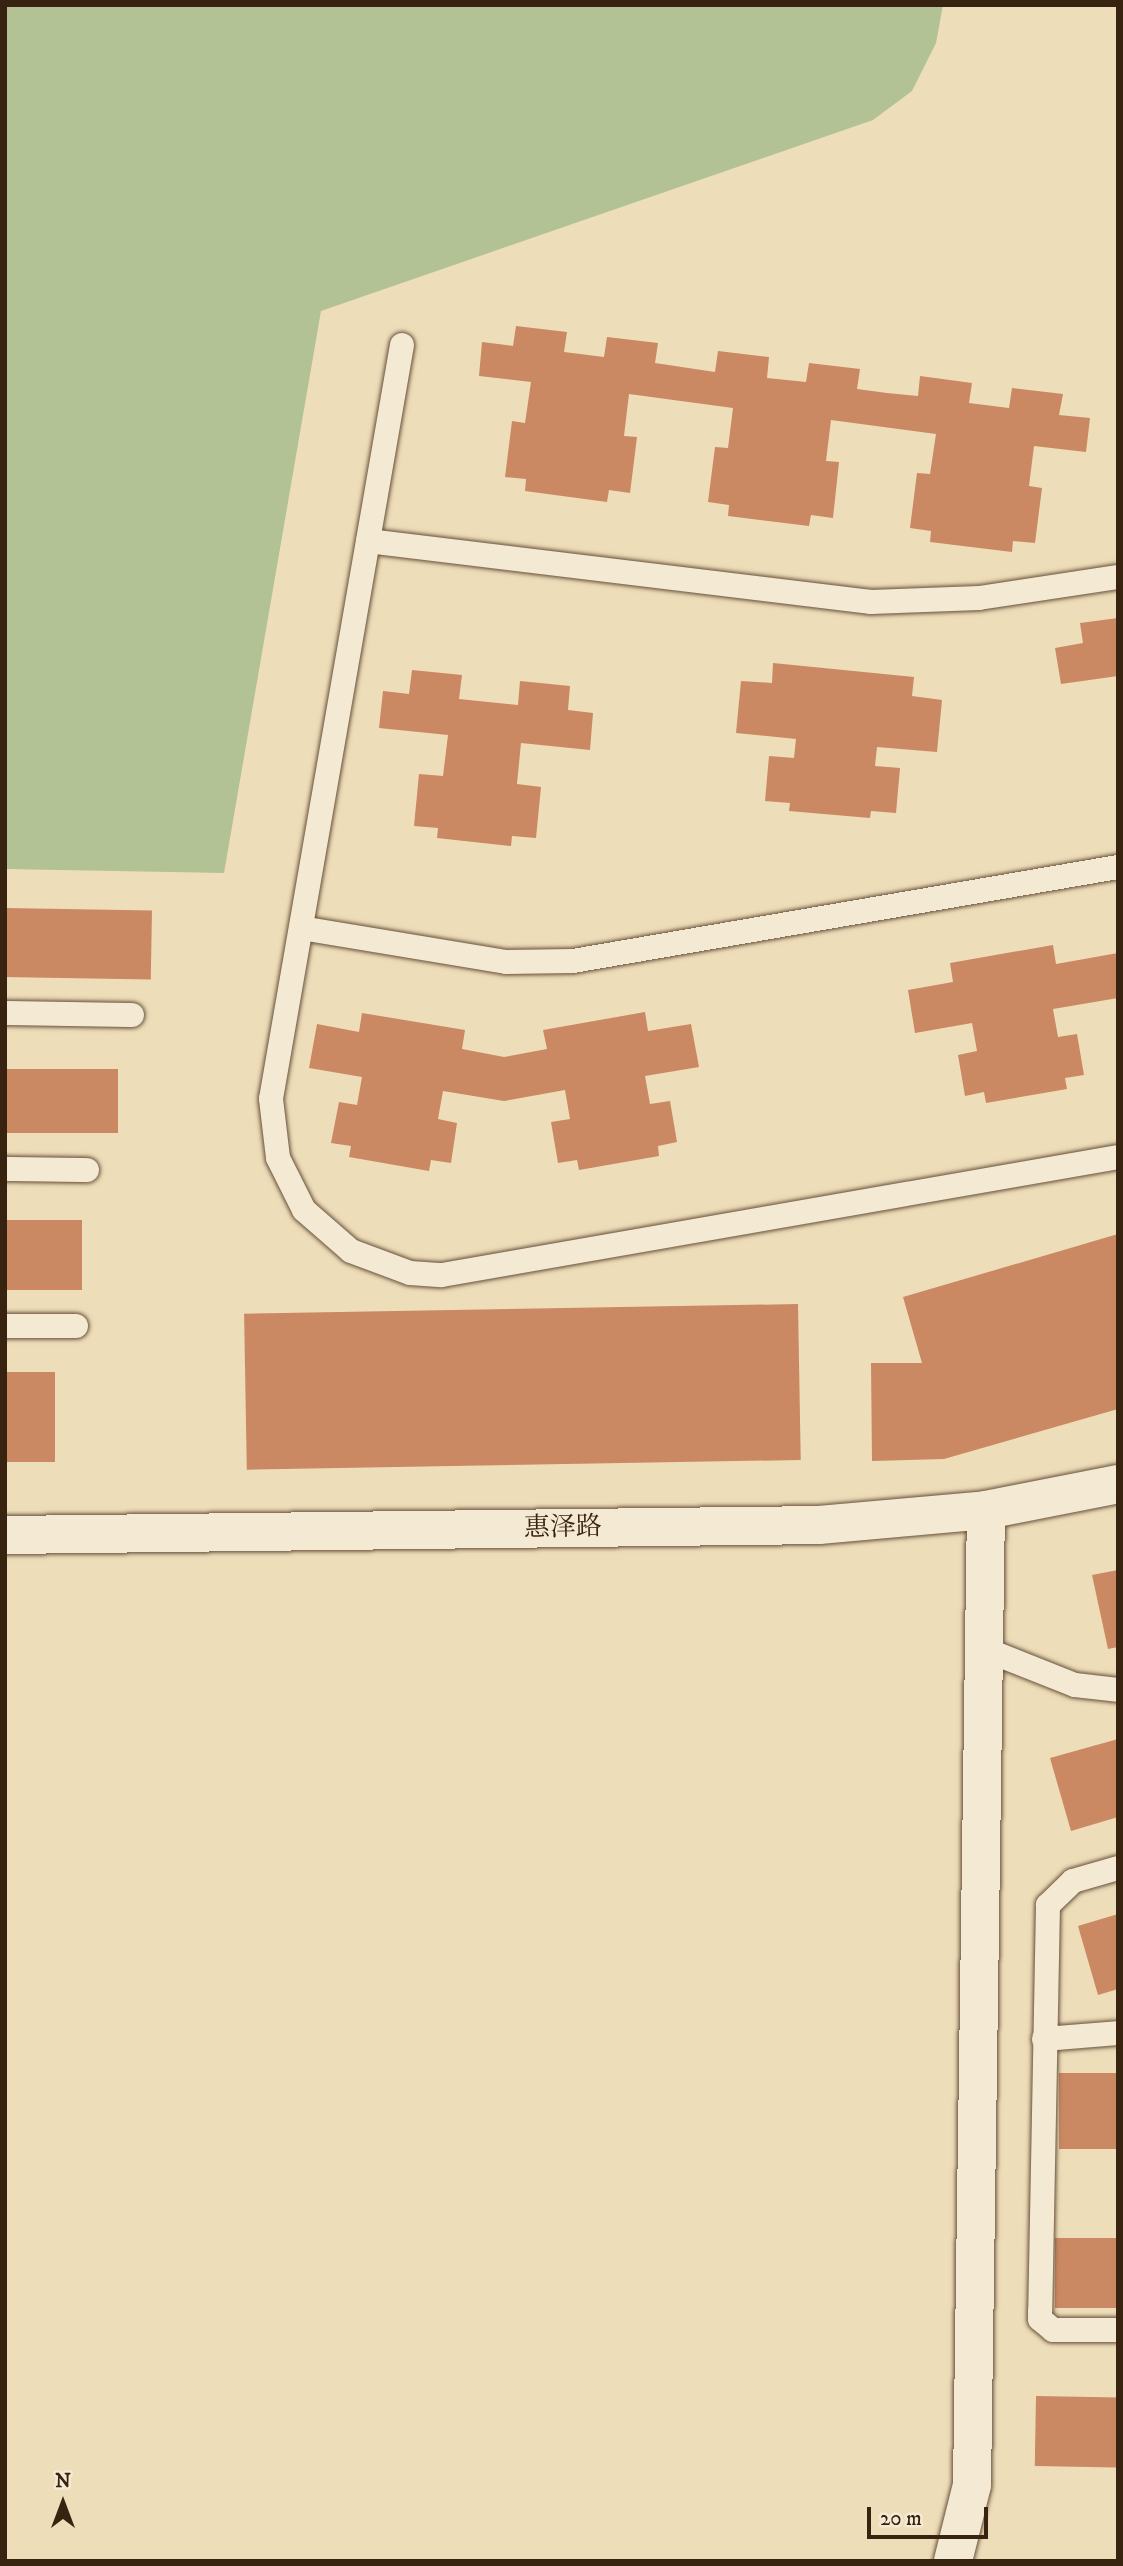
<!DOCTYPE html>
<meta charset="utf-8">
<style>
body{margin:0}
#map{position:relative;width:1123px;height:2566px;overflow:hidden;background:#eeddb9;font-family:"IM FELL DW Pica","Noto Serif SC",serif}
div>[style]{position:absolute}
.green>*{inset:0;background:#b3c294}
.building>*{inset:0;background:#ca8863;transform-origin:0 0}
.roads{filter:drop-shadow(0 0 2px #66513a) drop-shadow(0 0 2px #66513a)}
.service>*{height:24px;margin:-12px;padding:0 12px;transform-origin:12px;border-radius:12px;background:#f4e9d2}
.minor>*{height:38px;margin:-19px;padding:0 19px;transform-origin:19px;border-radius:19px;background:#f4e9d2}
.tertiary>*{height:38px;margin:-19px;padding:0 19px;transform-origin:19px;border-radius:19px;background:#f4e9d2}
span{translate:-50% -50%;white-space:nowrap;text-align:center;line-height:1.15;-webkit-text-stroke:5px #f4e9d2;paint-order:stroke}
.street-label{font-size:26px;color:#382210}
.frame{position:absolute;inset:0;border:7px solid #382210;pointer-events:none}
.north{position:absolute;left:28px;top:2468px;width:70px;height:70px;-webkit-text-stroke:5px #f4e9d2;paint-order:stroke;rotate:0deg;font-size:19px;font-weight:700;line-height:28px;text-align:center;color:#382210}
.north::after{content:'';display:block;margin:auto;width:24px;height:32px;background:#382210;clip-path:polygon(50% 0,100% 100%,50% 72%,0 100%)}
.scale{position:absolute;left:867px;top:2507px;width:121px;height:32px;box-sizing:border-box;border:4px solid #382210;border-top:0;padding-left:9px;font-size:21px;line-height:24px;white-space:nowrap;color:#382210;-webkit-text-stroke:5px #f4e9d2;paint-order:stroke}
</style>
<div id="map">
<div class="green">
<i style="clip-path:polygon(5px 5px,943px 5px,936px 43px,912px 91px,873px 120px,321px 311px,224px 873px,5px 869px)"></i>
</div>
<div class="building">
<i style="clip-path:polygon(516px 326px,567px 332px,564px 352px,604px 357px,607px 337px,658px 343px,655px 363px,715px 372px,718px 351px,769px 357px,767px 378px,806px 382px,809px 363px,860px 369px,857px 389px,887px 393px,918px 396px,920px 376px,972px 383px,969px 403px,1009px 408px,1012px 388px,1063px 394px,1059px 415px,1090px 418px,1086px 452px,1034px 446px,1029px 486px,1042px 488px,1035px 543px,1013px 541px,1012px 552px,930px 542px,931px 531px,910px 528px,917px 473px,930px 474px,936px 434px,831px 420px,826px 461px,839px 462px,833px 518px,811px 515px,809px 526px,728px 516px,729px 505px,708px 502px,715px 447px,728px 448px,733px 408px,629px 394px,624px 436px,637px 437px,630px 493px,609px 490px,607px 502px,525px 491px,526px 479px,505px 477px,512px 421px,525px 423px,531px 382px,479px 376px,482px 342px,513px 346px)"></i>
<i style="clip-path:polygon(1118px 618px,1118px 676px,1061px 684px,1055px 648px,1083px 643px,1080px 623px)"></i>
<i style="clip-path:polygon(773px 663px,914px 677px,912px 696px,942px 700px,937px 752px,877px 747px,875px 766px,900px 768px,896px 813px,871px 811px,870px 818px,789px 811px,790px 803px,765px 801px,769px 756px,794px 758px,796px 739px,736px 733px,741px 681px,772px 683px)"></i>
<i style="clip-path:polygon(412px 670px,462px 675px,459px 699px,518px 705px,520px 681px,570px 686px,568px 710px,593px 713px,590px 750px,521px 743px,517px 784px,541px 787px,536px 838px,512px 836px,511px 846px,437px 838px,438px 828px,414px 826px,419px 774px,443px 776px,448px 735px,379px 728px,383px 691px,409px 694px)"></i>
<i style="left:5px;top:908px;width:147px;height:69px;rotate:1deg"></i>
<i style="clip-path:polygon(1053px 945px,1056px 964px,1118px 953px,1118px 998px,1053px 1009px,1058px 1037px,1077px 1034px,1084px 1075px,1065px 1078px,1067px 1089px,986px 1103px,984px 1092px,965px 1096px,958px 1055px,977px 1051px,972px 1023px,915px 1033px,908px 990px,953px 982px,950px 963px)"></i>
<i style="clip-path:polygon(645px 1012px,648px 1031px,691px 1024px,699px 1067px,645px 1076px,650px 1104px,670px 1101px,677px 1142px,658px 1146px,659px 1156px,579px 1170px,577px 1160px,558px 1163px,551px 1122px,570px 1119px,565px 1090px,504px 1101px,443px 1091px,438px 1119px,457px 1123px,451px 1163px,431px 1160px,429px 1171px,349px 1157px,351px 1146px,331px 1143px,339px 1102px,357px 1105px,362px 1077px,309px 1068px,317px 1024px,359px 1032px,362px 1013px,465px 1030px,462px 1049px,504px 1057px,547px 1049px,543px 1030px)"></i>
<i style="left:5px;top:1069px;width:113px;height:64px"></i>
<i style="left:5px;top:1220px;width:77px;height:70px"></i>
<i style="clip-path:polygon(1118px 1234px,1118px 1409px,944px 1459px,872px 1461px,871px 1363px,922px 1363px,903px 1297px)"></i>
<i style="left:798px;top:1304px;width:156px;height:554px;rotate:89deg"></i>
<i style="left:5px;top:1372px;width:50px;height:90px"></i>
<i style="clip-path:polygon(1118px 1570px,1118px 1647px,1108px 1649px,1092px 1575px)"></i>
<i style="clip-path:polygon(1118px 1739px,1118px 1817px,1071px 1831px,1050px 1758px)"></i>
<i style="clip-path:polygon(1118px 1914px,1118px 1989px,1098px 1995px,1078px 1926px)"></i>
<i style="left:1059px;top:2073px;width:59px;height:76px"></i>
<i style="left:1055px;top:2238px;width:63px;height:70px"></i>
<i style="left:1036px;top:2396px;width:82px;height:70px;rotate:1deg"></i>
</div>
<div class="roads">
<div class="service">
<i style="left:402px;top:345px;width:765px;rotate:99.86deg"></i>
<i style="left:271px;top:1099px;width:59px;rotate:83.2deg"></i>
<i style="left:278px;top:1158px;width:58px;rotate:63.4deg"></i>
<i style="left:304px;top:1210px;width:62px;rotate:41.1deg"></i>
<i style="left:351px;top:1251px;width:63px;rotate:20.4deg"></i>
<i style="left:410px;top:1273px;width:32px;rotate:4deg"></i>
<i style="left:442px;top:1275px;width:686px;rotate:-9.9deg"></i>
<i style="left:368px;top:541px;width:507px;rotate:6.91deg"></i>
<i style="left:871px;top:602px;width:108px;rotate:-2.1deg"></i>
<i style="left:979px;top:598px;width:141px;rotate:-8.6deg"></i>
<i style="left:301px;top:928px;width:208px;rotate:9.4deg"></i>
<i style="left:506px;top:962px;width:67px;rotate:-0.9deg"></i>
<i style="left:573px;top:961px;width:553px;rotate:-9.79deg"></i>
<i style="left:5px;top:1013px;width:127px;rotate:0.9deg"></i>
<i style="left:5px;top:1169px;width:82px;rotate:0.7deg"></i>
<i style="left:5px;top:1326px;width:71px"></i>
<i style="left:984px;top:1649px;width:98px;rotate:21.6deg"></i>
<i style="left:1075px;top:1685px;width:43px;rotate:6.6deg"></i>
<i style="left:1118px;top:1868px;width:47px;rotate:163.9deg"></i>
<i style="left:1073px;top:1881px;width:35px;rotate:136deg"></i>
<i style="left:1048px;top:1905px;width:406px;rotate:91.1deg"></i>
<i style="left:1040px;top:2311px;width:8px;rotate:90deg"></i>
<i style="left:1040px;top:2319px;width:17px;rotate:40deg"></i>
<i style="left:1053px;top:2330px;width:65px"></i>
<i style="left:1044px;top:2039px;width:74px;rotate:-4.6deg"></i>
</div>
<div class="minor">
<i style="left:953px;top:2561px;width:78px;rotate:-76deg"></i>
<i style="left:972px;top:2485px;width:975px;rotate:-89.18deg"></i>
</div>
<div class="tertiary">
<i style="left:5px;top:1535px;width:814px;rotate:-0.7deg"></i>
<i style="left:819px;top:1525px;width:168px;rotate:-5.1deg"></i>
<i style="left:986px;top:1510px;width:135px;rotate:-11.1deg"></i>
</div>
</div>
<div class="street-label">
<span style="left:563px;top:1528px;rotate:-1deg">惠泽路</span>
</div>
<div class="frame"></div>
<div class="north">N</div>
<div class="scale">20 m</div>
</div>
